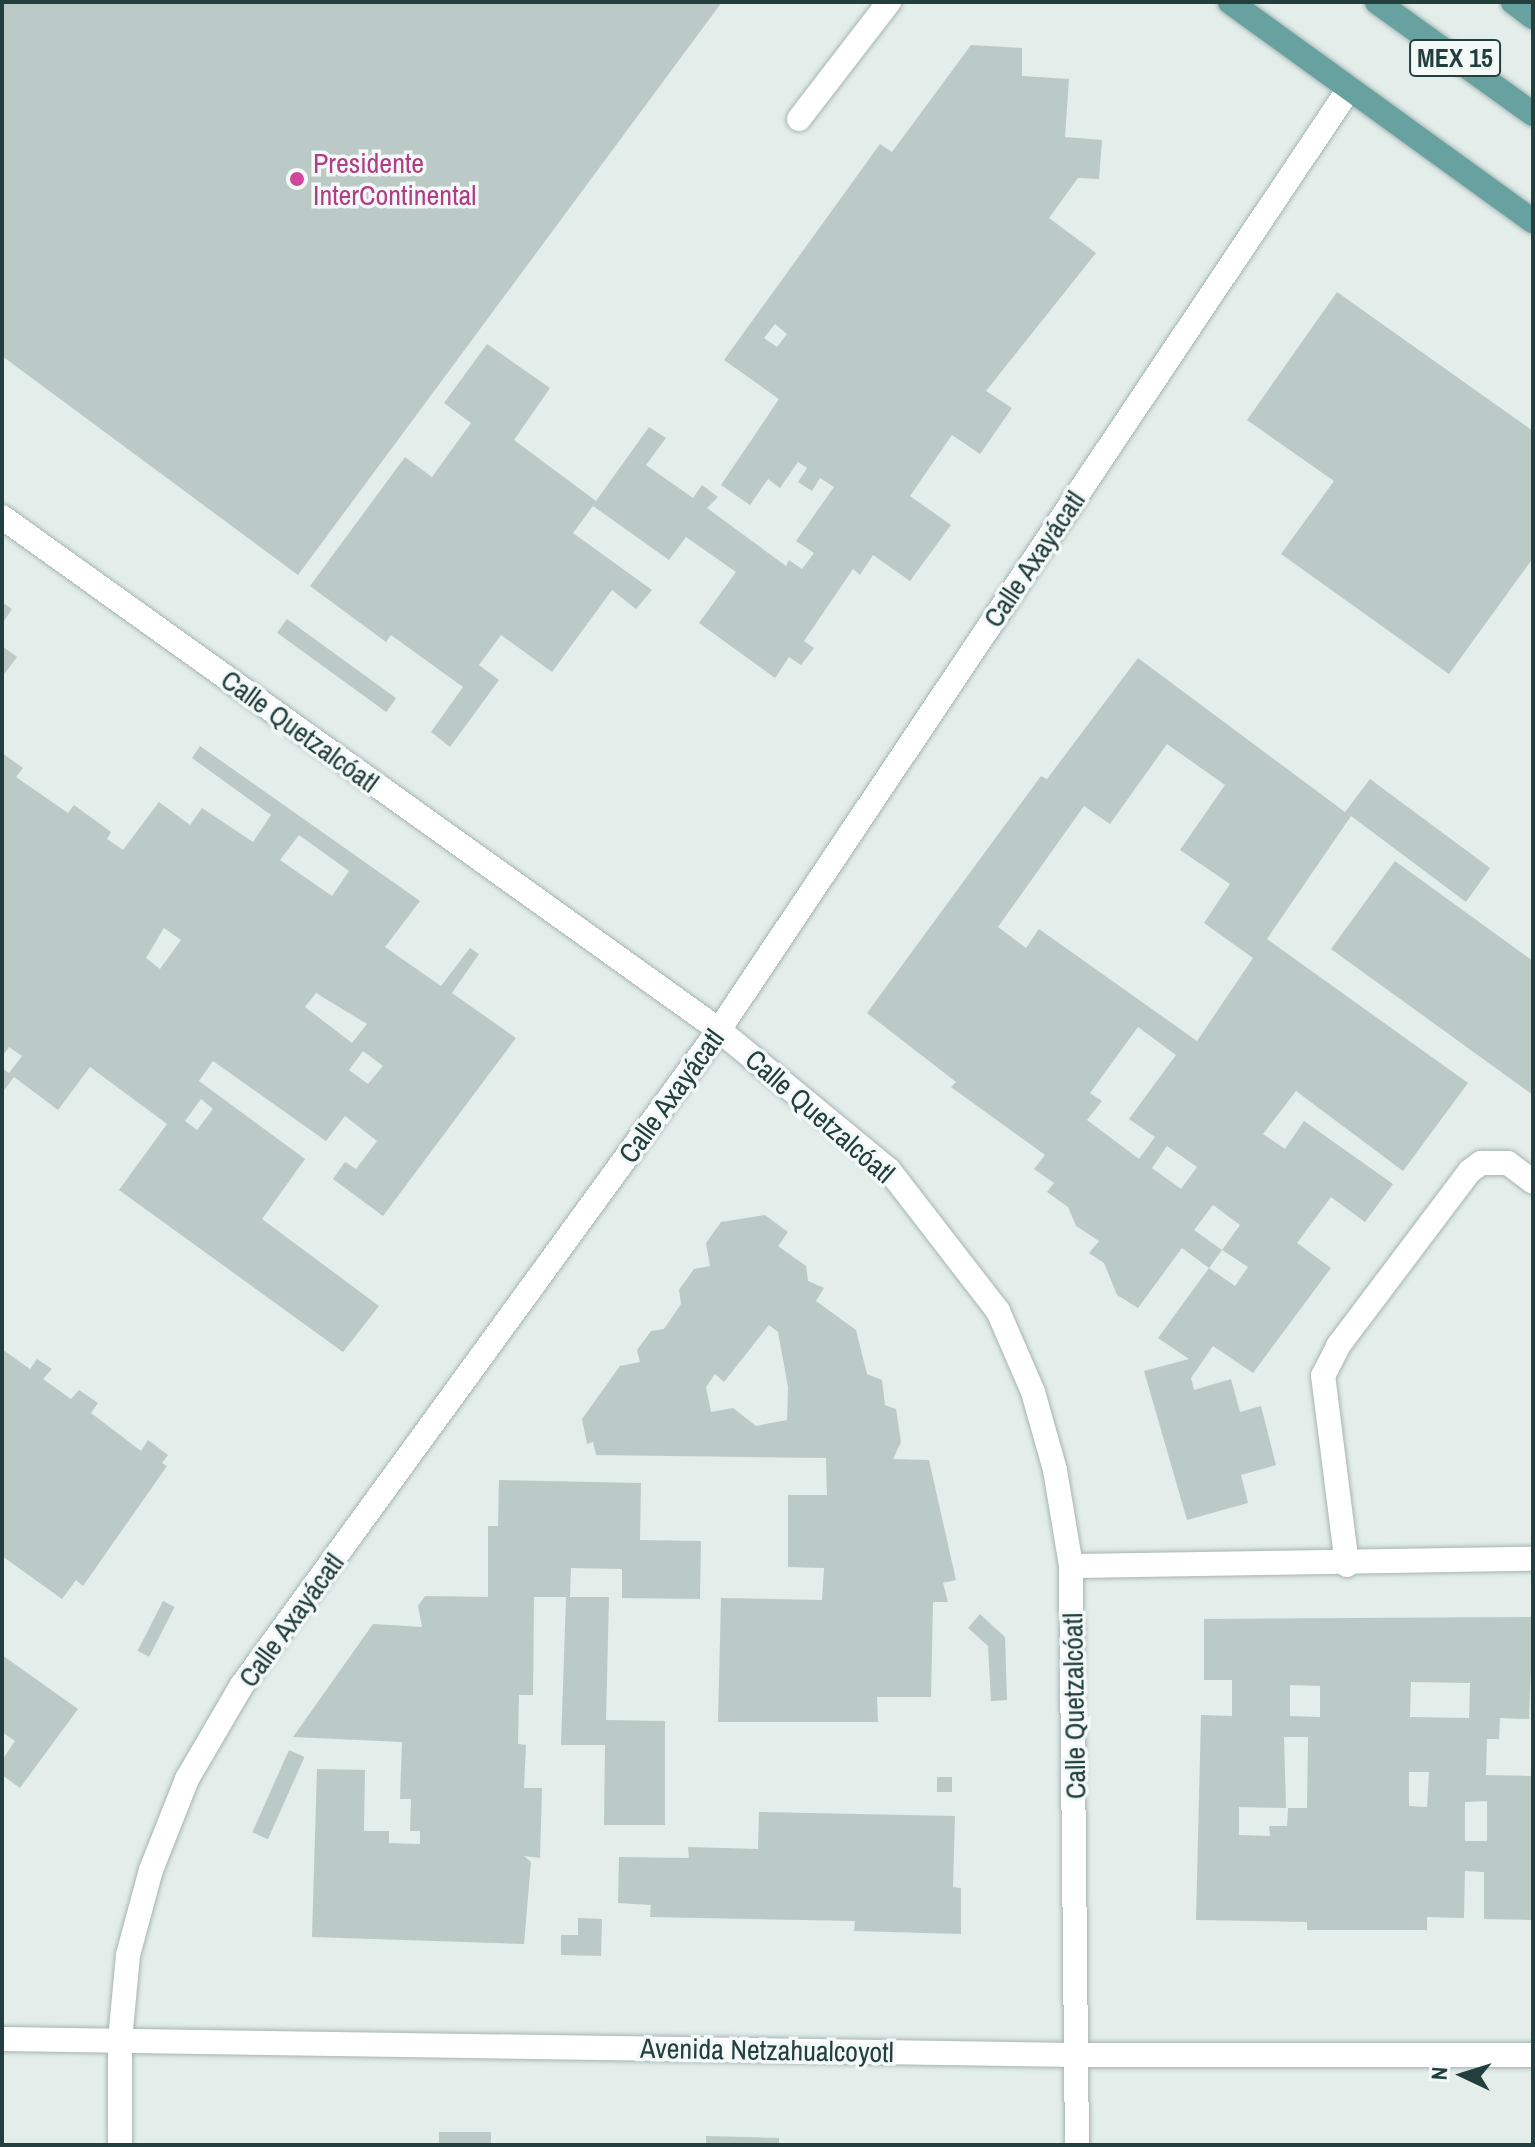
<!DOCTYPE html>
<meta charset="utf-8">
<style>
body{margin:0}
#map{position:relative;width:1535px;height:2147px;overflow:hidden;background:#e3edea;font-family:"Archivo Narrow",sans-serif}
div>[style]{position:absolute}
.building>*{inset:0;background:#bbcac7;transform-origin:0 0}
.roads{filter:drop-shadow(0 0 2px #a5b5b3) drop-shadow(0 0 2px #a5b5b3)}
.minor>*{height:24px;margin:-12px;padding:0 12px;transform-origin:12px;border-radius:12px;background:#fff}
.major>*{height:24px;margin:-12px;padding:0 12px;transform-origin:12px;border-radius:12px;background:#67a2a0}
.dots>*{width:22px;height:22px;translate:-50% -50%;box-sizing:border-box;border:4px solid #f3f9f7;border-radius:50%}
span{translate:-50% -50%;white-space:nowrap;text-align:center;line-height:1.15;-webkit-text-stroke:7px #f3f9f7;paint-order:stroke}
.shield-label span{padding:2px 6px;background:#f3f9f7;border:2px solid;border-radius:6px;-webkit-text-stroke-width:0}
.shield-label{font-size:26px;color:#223e3d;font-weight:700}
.hotel-label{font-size:28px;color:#b23c85}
.left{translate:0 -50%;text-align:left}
.street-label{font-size:28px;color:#223e3d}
.frame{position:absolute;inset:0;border:4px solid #223e3d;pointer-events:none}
.north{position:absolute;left:1423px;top:2035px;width:80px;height:80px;-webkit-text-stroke:6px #f3f9f7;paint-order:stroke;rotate:274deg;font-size:22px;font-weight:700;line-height:32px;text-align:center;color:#223e3d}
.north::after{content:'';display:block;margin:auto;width:28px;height:36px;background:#223e3d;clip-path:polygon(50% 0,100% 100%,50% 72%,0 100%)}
</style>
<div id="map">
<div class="building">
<i style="clip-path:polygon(2px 2px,722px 2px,298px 575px,2px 356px)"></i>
<i style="clip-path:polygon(evenodd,971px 45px,1022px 48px,1022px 76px,1069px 79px,1065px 137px,1102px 140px,1099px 179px,1078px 178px,1049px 218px,1096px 253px,986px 391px,1012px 408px,980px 454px,952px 435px,910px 496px,951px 525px,910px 581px,873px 555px,860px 575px,853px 569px,804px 641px,814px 648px,801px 665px,789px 657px,775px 678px,699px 623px,736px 572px,686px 537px,669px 560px,593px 506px,573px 533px,652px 590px,636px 609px,612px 590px,552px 672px,501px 635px,479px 665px,499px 680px,450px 747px,431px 732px,463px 687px,391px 635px,386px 642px,310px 586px,405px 457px,432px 477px,471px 423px,444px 403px,487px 344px,550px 388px,514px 440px,596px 501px,649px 427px,666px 438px,646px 465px,693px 498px,702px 485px,718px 497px,707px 508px,786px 566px,789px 560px,802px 569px,814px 553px,796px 541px,834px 487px,820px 478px,812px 491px,798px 482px,807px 468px,798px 462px,780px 488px,768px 479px,750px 505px,721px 485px,779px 399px,724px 360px,880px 144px,892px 152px,971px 45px,775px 324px,787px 334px,777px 347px,764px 338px,775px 324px)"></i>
<i style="clip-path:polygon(1337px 292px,1533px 431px,1533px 558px,1449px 674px,1281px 554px,1334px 481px,1247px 420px)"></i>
<i style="clip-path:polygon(2px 602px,12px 609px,2px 624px)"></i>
<i style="left:287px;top:619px;width:135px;height:17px;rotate:36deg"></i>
<i style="clip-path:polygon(2px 646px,17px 657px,2px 677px)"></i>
<i style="clip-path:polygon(evenodd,1138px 658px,1345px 812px,1370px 779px,1490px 868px,1466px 902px,1351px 816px,1267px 939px,1468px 1083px,1403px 1171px,1296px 1091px,1263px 1134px,1285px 1149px,1304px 1121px,1393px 1184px,1365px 1222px,1331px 1197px,1297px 1243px,1331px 1268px,1253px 1373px,1213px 1346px,1191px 1378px,1194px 1390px,1231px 1379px,1240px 1412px,1261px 1406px,1276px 1465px,1241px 1475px,1248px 1503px,1187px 1520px,1144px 1371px,1189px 1359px,1158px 1338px,1209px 1268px,1182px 1248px,1138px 1308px,1117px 1295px,1104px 1263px,1089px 1253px,1099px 1241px,1076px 1226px,1068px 1207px,1047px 1192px,1054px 1183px,1034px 1169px,1045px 1155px,951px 1087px,956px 1082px,867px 1013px,1041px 776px,1047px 779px,1138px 658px,1167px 744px,1225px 785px,1180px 850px,1230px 884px,1204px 923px,1253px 958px,1197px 1041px,1039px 929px,1026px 948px,998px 927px,1084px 806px,1110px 824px,1167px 744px,1138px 658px,1138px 1027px,1176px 1055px,1129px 1119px,1155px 1137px,1139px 1159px,1087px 1120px,1102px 1101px,1090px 1093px,1138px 1027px,1138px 658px,1167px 1146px,1197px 1167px,1181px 1189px,1152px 1168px,1167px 1146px,1138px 658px,1213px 1205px,1240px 1225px,1222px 1250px,1248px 1267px,1235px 1286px,1209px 1268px,1222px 1250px,1194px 1230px,1213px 1205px)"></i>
<i style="clip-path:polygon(evenodd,200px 746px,420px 901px,385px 947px,441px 986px,470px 948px,479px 954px,452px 993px,516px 1038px,383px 1216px,333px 1179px,345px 1162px,356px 1169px,377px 1141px,345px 1116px,326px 1141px,213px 1061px,199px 1081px,305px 1159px,262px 1219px,379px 1306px,343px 1352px,119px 1190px,167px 1124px,90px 1067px,58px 1110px,14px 1077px,2px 1093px,2px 1068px,9px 1073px,22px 1056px,9px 1047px,2px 1057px,2px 753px,23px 768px,16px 777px,68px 813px,74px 805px,111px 832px,107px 839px,123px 850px,159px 802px,190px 825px,202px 808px,253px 842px,271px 815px,192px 758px,200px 746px,299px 835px,349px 871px,332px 896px,280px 860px,299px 835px,200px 746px,164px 928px,181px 940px,160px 969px,146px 958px,164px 928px,200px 746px,316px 993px,367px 1024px,352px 1043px,305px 1007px,316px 993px,200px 746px,363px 1051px,383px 1066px,368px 1084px,349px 1070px,363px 1051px,200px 746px,201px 1099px,213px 1109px,197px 1130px,185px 1121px,201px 1099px)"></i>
<i style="clip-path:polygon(1395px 861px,1533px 961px,1533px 1095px,1331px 949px)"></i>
<i style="clip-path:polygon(evenodd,765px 1215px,788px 1232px,778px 1246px,806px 1266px,808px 1281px,824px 1288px,816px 1301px,856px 1330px,867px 1374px,882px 1380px,885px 1405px,896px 1409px,901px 1442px,893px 1459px,929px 1460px,956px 1580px,943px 1583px,948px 1602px,933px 1602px,931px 1697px,877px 1697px,878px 1722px,718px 1722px,721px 1598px,822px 1600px,824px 1568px,788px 1567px,788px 1495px,827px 1495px,826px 1458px,596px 1455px,593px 1442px,587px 1444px,582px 1419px,620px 1366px,640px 1362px,637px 1350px,651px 1331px,664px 1329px,681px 1304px,679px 1290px,694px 1269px,710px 1266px,706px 1243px,721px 1222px,765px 1215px,769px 1325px,778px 1332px,788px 1387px,787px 1420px,756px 1426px,733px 1408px,711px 1412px,706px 1387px,715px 1374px,724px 1382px,769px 1325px)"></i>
<i style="clip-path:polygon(2px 1349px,30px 1369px,37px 1359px,52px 1369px,43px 1379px,71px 1399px,79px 1390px,98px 1403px,91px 1413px,141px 1451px,148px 1440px,168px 1455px,162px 1463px,167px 1466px,83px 1586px,76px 1580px,62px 1599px,2px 1556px)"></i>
<i style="clip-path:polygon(499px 1480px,641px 1483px,640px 1540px,701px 1541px,700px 1599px,622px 1598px,622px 1569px,571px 1568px,570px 1597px,609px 1597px,606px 1720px,665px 1721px,665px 1825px,604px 1825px,605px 1745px,561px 1745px,566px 1597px,534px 1597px,533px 1695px,519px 1695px,518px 1744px,526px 1745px,524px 1788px,542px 1788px,540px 1858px,524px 1856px,531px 1862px,524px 1944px,312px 1937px,317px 1769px,365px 1770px,364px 1831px,389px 1831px,389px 1843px,420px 1844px,420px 1831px,410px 1831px,411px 1799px,400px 1799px,402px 1742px,293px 1737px,373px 1624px,422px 1627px,418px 1606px,425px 1596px,488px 1597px,488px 1526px,498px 1526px)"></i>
<i style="left:163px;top:1601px;width:13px;height:56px;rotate:27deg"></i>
<i style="clip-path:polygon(980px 1614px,1005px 1637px,1007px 1700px,991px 1701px,988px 1646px,968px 1628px)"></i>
<i style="clip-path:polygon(evenodd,1533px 1617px,1529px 1719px,1500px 1718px,1499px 1739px,1487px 1739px,1486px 1775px,1533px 1776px,1533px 1920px,1484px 1919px,1484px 1872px,1465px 1871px,1464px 1918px,1427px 1917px,1427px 1930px,1307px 1930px,1307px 1922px,1196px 1920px,1201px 1715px,1232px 1716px,1232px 1680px,1204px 1680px,1204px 1619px,1533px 1617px,1411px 1682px,1470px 1683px,1469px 1718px,1410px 1717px,1411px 1682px,1533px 1617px,1290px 1685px,1320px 1686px,1320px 1717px,1290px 1716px,1290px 1685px,1533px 1617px,1284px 1737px,1308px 1737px,1307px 1808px,1288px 1808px,1287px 1826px,1269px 1826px,1270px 1836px,1239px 1835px,1239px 1807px,1286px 1808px,1284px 1737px,1533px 1617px,1409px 1772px,1429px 1772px,1427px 1807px,1409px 1806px,1409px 1772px,1533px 1617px,1487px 1801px,1487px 1841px,1465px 1841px,1465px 1802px,1487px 1801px)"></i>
<i style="clip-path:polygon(2px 1655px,78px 1709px,20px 1788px,2px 1775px,2px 1760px,15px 1741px,2px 1732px)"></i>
<i style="left:289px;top:1750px;width:17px;height:90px;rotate:24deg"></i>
<i style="left:937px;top:1777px;width:15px;height:15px"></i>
<i style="clip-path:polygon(759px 1812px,955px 1816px,953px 1887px,961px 1888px,961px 1934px,854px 1931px,855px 1921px,650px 1917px,651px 1905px,618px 1903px,619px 1857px,689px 1858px,688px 1847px,758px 1849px)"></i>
<i style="clip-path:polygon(578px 1918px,602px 1919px,601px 1956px,561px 1955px,561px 1935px,578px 1935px)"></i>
<i style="left:439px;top:2132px;width:52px;height:13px"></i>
<i style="clip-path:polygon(706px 2136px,779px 2138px,779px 2145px,706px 2145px)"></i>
</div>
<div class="roads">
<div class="minor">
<i style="left:799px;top:119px;width:148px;rotate:-52.4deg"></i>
<i style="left:2px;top:517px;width:882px;rotate:35.58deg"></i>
<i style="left:719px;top:1030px;width:220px;rotate:39.5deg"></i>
<i style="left:889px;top:1170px;width:178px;rotate:52.3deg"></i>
<i style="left:998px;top:1311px;width:88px;rotate:66.6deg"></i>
<i style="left:1033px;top:1392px;width:81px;rotate:74.2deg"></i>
<i style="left:1055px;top:1470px;width:97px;rotate:80.5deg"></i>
<i style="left:1071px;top:1566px;width:579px;rotate:89.41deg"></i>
<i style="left:1347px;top:1565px;width:191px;rotate:-97.2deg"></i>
<i style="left:1323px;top:1376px;width:34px;rotate:-63deg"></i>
<i style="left:1338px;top:1346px;width:219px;rotate:-53deg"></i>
<i style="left:1470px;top:1171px;width:14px;rotate:-36deg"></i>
<i style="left:1481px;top:1163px;width:27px"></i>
<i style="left:1508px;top:1163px;width:31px;rotate:37deg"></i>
<i style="left:1071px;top:1566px;width:462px;rotate:-0.9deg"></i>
<i style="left:2px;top:2039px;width:1076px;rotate:0.85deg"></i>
<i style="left:1078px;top:2055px;width:455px"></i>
<i style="left:120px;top:2145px;width:105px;rotate:-90deg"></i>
<i style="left:120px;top:2040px;width:85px;rotate:-84.6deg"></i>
<i style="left:128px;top:1955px;width:88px;rotate:-74.9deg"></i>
<i style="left:151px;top:1870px;width:98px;rotate:-68.4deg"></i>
<i style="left:187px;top:1779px;width:109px;rotate:-59.7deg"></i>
<i style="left:242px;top:1685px;width:810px;rotate:-53.94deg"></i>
<i style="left:719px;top:1030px;width:1132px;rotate:-56.2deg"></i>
</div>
<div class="major">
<i style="left:1230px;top:2px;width:374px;rotate:35.9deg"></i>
<i style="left:1377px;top:2px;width:192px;rotate:35.7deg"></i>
<i style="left:1513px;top:2px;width:25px;rotate:37deg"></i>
</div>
</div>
<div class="dots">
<i style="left:297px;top:179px;background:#d1479c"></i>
</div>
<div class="shield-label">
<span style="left:1455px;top:58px">MEX 15</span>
</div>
<div class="hotel-label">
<span class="left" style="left:313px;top:179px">Presidente<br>InterContinental</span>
</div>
<div class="street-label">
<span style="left:1034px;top:559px;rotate:-56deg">Calle Axayácatl</span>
<span style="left:300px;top:731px;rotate:36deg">Calle Quetzalcóatl</span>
<span style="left:671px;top:1096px;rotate:-54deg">Calle Axayácatl</span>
<span style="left:820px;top:1116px;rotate:41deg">Calle Quetzalcóatl</span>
<span style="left:291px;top:1620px;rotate:-54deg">Calle Axayácatl</span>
<span style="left:1074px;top:1706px;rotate:-91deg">Calle Quetzalcóatl</span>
<span style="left:767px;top:2050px;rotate:1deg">Avenida Netzahualcoyotl</span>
</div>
<div class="frame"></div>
<div class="north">N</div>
</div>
